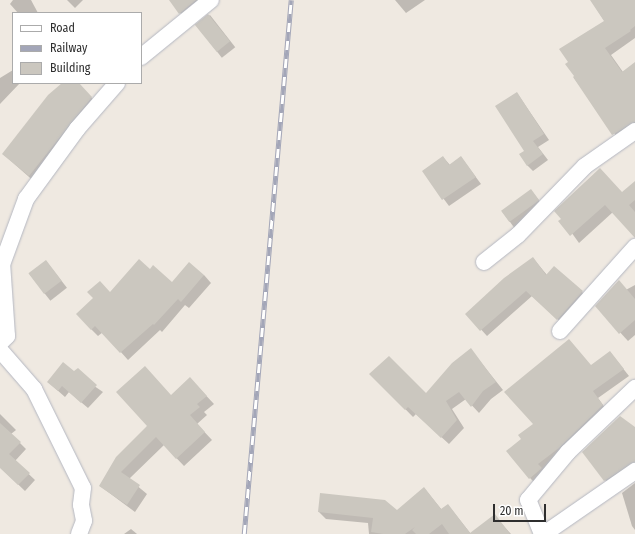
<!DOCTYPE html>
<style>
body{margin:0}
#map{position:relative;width:635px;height:534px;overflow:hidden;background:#efe9e1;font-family:"Fira Sans Condensed",sans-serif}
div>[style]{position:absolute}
.shadow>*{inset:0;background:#0003;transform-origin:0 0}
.building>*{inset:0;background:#cbc7bf;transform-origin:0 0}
.roads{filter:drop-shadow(0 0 1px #b4b7c1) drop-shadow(0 0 1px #b4b7c1)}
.street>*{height:16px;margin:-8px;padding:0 8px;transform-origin:8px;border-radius:8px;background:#fff}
.rail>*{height:4.5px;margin-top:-2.25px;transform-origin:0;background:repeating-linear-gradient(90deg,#fff 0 9px,#a3a6b8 0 18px);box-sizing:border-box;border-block:1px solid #a3a6b8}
span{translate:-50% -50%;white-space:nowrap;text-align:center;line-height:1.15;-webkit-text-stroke:3px #fff;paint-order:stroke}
.legend{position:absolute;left:12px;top:12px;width:130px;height:72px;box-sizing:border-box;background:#fff;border:1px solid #ababab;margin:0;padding:5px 7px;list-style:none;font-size:12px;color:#2e2e2e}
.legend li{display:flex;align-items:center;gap:8px;height:20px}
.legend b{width:20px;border:1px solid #ababab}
.scale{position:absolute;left:493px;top:504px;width:53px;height:18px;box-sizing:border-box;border:2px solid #2e2e2e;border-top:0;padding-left:5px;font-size:12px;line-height:14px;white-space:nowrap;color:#2e2e2e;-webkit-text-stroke:3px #fff;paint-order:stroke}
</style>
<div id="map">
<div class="shadow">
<i style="clip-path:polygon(13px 0,31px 0,38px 13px,18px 13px,10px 4px)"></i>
<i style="clip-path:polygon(67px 0,83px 0,75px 8px)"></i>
<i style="clip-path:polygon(170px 0,207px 0,185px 19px)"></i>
<i style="clip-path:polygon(395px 0,425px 0,406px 13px)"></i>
<i style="clip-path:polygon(591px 0,635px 0,635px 38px,611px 55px,623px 72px,635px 63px,635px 130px,620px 141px,574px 78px,605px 22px)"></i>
<i style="left:210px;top:15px;width:41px;height:17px;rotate:52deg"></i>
<i style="clip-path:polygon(13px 70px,13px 83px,20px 83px,0 104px,0 78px)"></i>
<i style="clip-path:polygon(64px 83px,78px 83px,99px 106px,37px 184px,3px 154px)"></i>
<i style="clip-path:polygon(517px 93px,549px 140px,538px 147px,548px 160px,533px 171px,527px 165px)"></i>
<i style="clip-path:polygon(443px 157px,450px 165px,461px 157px,481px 184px,449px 206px,423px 171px)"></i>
<i style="left:531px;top:190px;width:21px;height:36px;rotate:53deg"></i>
<i style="clip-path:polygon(635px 193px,635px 237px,613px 212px,579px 243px,556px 211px,628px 199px)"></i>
<i style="clip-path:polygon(533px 258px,547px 275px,582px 292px,588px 298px,564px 325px,532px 296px,487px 336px,467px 314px)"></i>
<i style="left:46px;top:261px;width:34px;height:21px;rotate:52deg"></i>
<i style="clip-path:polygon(150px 270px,172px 283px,204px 275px,211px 283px,189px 308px,185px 305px,162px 332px,160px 330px,128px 360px,103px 332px,98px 336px,91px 329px,110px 294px)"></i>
<i style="clip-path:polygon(635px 285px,635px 335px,628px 341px,596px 306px)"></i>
<i style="clip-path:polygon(471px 350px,503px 390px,491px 399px,479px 413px,466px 399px,452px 409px,464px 428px,449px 444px,416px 414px,413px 417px,371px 374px,426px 394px)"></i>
<i style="clip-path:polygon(610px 352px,629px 376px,598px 398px,608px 412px,536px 484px,530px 478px,522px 439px,592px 366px)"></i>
<i style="clip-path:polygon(75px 373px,103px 392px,88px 408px,69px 392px,65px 397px,48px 382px)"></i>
<i style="clip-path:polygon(198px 387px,214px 404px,204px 412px,207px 415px,197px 424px,212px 440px,184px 466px,164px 445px,129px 479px,147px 494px,135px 512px,100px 486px,171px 396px)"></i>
<i style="clip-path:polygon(0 414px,16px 430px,11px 434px,26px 449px,15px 461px,35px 480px,25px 491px,0 467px)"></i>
<i style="clip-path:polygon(635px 429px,635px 472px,613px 488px,605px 480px)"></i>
<i style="clip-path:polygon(635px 483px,635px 530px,632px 526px,622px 493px)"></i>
<i style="clip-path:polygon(424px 488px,442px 510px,448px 505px,471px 534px,495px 516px,511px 534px,369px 534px,368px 523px,326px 519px,319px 512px,397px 511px)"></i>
<i style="clip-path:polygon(131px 529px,137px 534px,124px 534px)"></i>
</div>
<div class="building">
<i style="clip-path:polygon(169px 0,196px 0,179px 14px)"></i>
<i style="clip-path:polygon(590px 0,635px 0,635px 26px,630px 30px,631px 31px,605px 48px,622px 72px,635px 62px,635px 122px,612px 135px,573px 77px,574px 76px,565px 64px,568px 62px,559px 49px,604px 21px)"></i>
<i style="left:208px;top:14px;width:35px;height:17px;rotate:51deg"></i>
<i style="clip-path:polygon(62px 83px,79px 83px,92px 97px,29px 176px,2px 154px,48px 95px)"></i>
<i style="clip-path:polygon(517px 92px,544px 134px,533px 141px,543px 154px,527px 166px,519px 154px,524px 151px,495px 106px)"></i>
<i style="clip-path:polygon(443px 156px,449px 165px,461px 156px,476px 177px,442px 200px,422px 171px)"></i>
<i style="clip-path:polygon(600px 168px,622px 192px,635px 181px,635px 200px,629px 205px,635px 212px,635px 238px,605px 205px,570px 236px,558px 221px,561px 219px,554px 211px)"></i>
<i style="left:531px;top:189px;width:14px;height:37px;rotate:54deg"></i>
<i style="clip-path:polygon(533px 257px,546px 275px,554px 266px,583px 291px,557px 320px,526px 291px,480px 331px,465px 314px,504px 278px)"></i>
<i style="clip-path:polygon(139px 259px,150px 269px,153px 265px,172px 282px,189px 262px,204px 275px,181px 302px,178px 299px,154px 325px,153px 324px,120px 353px,95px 326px,91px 330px,76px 314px,93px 298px,87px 292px,100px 281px,110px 292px)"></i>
<i style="left:46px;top:260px;width:26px;height:22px;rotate:53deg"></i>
<i style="clip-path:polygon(619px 280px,635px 299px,635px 320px,619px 334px,595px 306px)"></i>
<i style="clip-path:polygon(569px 339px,591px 365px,610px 351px,624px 369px,593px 391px,603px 405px,559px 448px,538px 464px,542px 468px,529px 479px,506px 451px,521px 439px,518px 435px,533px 424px,504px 392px)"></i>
<i style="clip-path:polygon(471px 348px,496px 382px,483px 391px,471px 407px,459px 392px,446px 401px,457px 420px,441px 438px,408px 407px,405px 410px,369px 374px,389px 356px,426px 393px,452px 363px)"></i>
<i style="clip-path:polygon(63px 362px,74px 371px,78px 368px,97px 385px,81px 403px,62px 386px,58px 391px,47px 382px)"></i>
<i style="clip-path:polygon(145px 366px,171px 395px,190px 377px,207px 396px,197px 404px,200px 407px,190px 415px,205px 432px,176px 459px,156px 437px,121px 472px,140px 485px,127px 505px,99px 486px,116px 457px,147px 426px,116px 392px)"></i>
<i style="clip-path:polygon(620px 416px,635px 427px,635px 462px,604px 481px,582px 452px)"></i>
<i style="clip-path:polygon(0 423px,21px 442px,9px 454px,30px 473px,18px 485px,0 468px)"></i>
<i style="clip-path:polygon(424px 487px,441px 509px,448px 504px,470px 533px,495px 514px,510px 534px,449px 534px,442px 524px,429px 534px,416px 534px,412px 530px,415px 527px,405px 534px,383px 534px,371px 532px,373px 518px,318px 512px,320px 493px,385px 500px,397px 510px)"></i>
</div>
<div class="roads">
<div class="street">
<i style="left:141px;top:57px;width:90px;rotate:-39.2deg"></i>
<i style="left:484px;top:262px;width:43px;rotate:-38.5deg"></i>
<i style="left:518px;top:235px;width:96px;rotate:-45.8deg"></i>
<i style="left:585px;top:166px;width:61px;rotate:-35deg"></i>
<i style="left:0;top:270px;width:76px;rotate:-69.9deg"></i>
<i style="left:26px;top:199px;width:87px;rotate:-53.9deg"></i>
<i style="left:77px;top:129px;width:61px;rotate:-49deg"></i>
<i style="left:560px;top:331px;width:113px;rotate:-48.2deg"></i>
<i style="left:0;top:343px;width:10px;rotate:-45deg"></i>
<i style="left:7px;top:336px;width:73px;rotate:-93.9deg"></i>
<i style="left:0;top:350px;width:52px;rotate:48.9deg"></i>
<i style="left:34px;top:389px;width:110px;rotate:63.7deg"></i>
<i style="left:83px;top:488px;width:17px;rotate:97deg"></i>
<i style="left:81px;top:505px;width:16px;rotate:79deg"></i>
<i style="left:84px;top:521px;width:14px;rotate:111deg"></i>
<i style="left:542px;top:534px;width:37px;rotate:-112deg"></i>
<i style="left:528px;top:500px;width:62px;rotate:-50.2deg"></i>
<i style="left:568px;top:452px;width:93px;rotate:-43.7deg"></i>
<i style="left:544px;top:534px;width:111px;rotate:-34.7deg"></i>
</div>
</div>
<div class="rail">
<i style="left:244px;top:534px;width:536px;rotate:-84.97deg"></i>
</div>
<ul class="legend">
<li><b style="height:5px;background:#fff"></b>Road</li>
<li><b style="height:5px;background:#a3a6b8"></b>Railway</li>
<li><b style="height:11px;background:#cbc7bf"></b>Building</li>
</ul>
<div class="scale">20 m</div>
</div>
